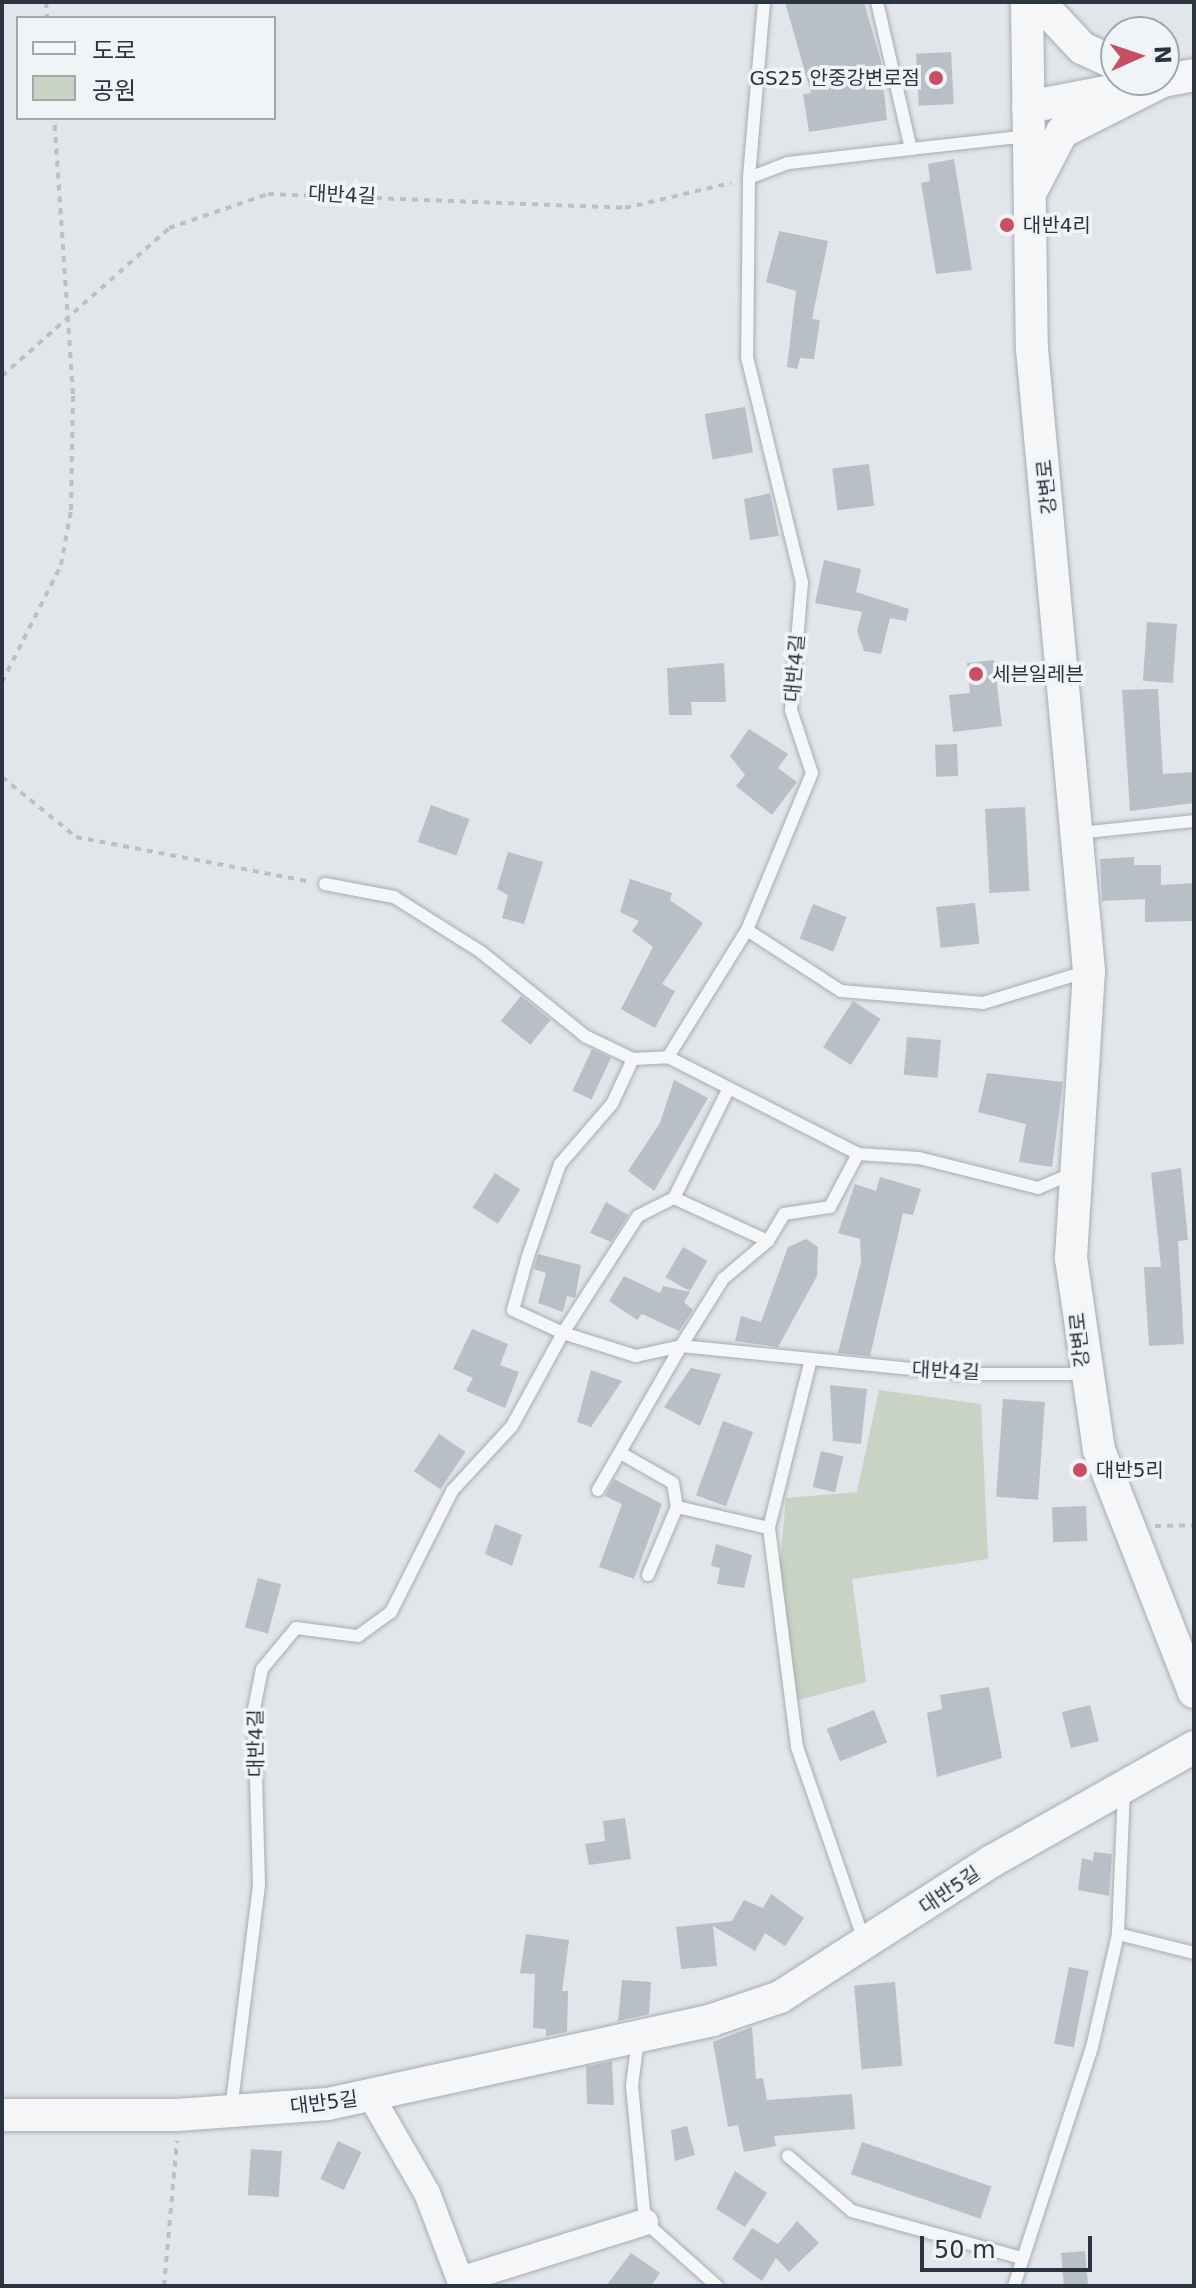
<!DOCTYPE html>
<meta charset="utf-8">
<style>
body{margin:0}
#map{position:relative;width:1196px;height:2288px;overflow:hidden;background:#e2e5ea;font-family:"DejaVu Sans","Noto Sans KR",sans-serif}
div>[style]{position:absolute}
.green>*{inset:0;background:#c8d3c3}
.building>*{inset:0;background:#b9bfc6;transform-origin:0 0}
.path>*{height:4px;margin-top:-2px;transform-origin:0;background:repeating-linear-gradient(90deg,#bcc0c5 0 6px,transparent 0 12px)}
.roads{filter:drop-shadow(0 0 2px #a7acb4) drop-shadow(0 0 2px #a7acb4)}
.service>*{height:12px;margin:-6px;padding:0 6px;transform-origin:6px;border-radius:6px;background:#f4f6f8}
.minor>*{height:26px;margin:-13px;padding:0 13px;transform-origin:13px;border-radius:13px;background:#f4f6f8}
.tertiary>*{height:32px;margin:-16px;padding:0 16px;transform-origin:16px;border-radius:16px;background:#f4f6f8}
.dots>*{width:22px;height:22px;translate:-50% -50%;box-sizing:border-box;border:4px solid #f1f4f7;border-radius:50%}
span{translate:-50% -50%;white-space:nowrap;text-align:center;line-height:1.15;-webkit-text-stroke:7px #f1f4f7;paint-order:stroke}
.poi-label{font-size:20px;color:#2b3441}
.right{translate:-100% -50%;text-align:right}
.left{translate:0 -50%;text-align:left}
.street-label{font-size:20px;color:#2b3441}
.frame{position:absolute;inset:0;border:4px solid #2b3441;pointer-events:none}
.legend{position:absolute;left:16px;top:16px;width:260px;height:104px;box-sizing:border-box;background:#f1f4f7;border:2px solid #a2a7ae;margin:0;padding:10px 14px;list-style:none;font-size:24px;color:#2b3441}
.legend li{display:flex;align-items:center;gap:16px;height:40px}
.legend b{width:40px;border:2px solid #a2a7ae}
.north{position:absolute;left:1100px;top:16px;width:80px;height:80px;box-sizing:border-box;background:#f1f4f7;border:2px solid #a2a7ae;border-radius:50%;rotate:87deg;font-size:22px;font-weight:700;line-height:32px;text-align:center;color:#2b3441}
.north::after{content:'';display:block;margin:auto;width:28px;height:36px;background:#c84e66;clip-path:polygon(50% 0,100% 100%,50% 72%,0 100%)}
.scale{position:absolute;left:920px;top:2236px;width:172px;height:36px;box-sizing:border-box;border:4px solid #2b3441;border-top:0;padding-left:10px;font-size:24px;line-height:28px;white-space:nowrap;color:#2b3441;-webkit-text-stroke:6px #f1f4f7;paint-order:stroke}
</style>
<div id="map">
<div class="green">
<i style="clip-path:polygon(879px 1390px,981px 1404px,988px 1559px,852px 1579px,866px 1682px,787px 1703px,777px 1595px,786px 1498px,857px 1492px)"></i>
</div>
<div class="building">
<i style="clip-path:polygon(785px 2px,864px 2px,881px 62px,887px 120px,809px 132px,803px 94px,811px 93px)"></i>
<i style="left:951px;top:52px;width:52px;height:35px;rotate:87deg"></i>
<i style="clip-path:polygon(954px 159px,972px 270px,936px 274px,921px 183px,930px 181px,928px 164px)"></i>
<i style="clip-path:polygon(779px 231px,828px 241px,812px 319px,820px 320px,814px 359px,800px 358px,797px 369px,787px 367px,796px 291px,766px 282px)"></i>
<i style="left:745px;top:407px;width:46px;height:41px;rotate:80deg"></i>
<i style="left:869px;top:464px;width:42px;height:37px;rotate:83deg"></i>
<i style="clip-path:polygon(770px 493px,779px 536px,750px 540px,744px 499px)"></i>
<i style="clip-path:polygon(824px 560px,861px 569px,856px 592px,909px 609px,906px 621px,890px 618px,881px 654px,864px 651px,857px 631px,862px 612px,815px 603px)"></i>
<i style="left:1147px;top:622px;width:30px;height:59px;rotate:4deg"></i>
<i style="clip-path:polygon(994px 660px,1002px 726px,953px 732px,949px 695px,970px 693px,967px 663px)"></i>
<i style="clip-path:polygon(724px 663px,726px 702px,691px 702px,692px 715px,669px 715px,667px 668px)"></i>
<i style="clip-path:polygon(1158px 689px,1163px 774px,1194px 772px,1194px 803px,1130px 811px,1122px 690px)"></i>
<i style="clip-path:polygon(749px 729px,788px 754px,778px 768px,797px 782px,772px 815px,736px 786px,745px 775px,730px 756px)"></i>
<i style="left:957px;top:744px;width:32px;height:22px;rotate:88deg"></i>
<i style="left:431px;top:805px;width:41px;height:39px;rotate:20deg"></i>
<i style="left:1025px;top:807px;width:84px;height:40px;rotate:87deg"></i>
<i style="clip-path:polygon(508px 852px,543px 862px,524px 924px,502px 918px,508px 895px,497px 889px)"></i>
<i style="clip-path:polygon(1134px 857px,1134px 865px,1161px 865px,1161px 885px,1194px 883px,1194px 921px,1145px 922px,1145px 899px,1102px 901px,1100px 859px)"></i>
<i style="clip-path:polygon(630px 879px,672px 893px,670px 900px,703px 923px,662px 984px,675px 991px,655px 1028px,621px 1009px,653px 947px,632px 931px,639px 921px,620px 912px)"></i>
<i style="left:975px;top:903px;width:41px;height:39px;rotate:84deg"></i>
<i style="left:813px;top:904px;width:36px;height:37px;rotate:21deg"></i>
<i style="left:521px;top:996px;width:38px;height:32px;rotate:39deg"></i>
<i style="left:853px;top:1001px;width:33px;height:55px;rotate:33deg"></i>
<i style="left:907px;top:1037px;width:34px;height:38px;rotate:5deg"></i>
<i style="left:592px;top:1049px;width:21px;height:46px;rotate:25deg"></i>
<i style="clip-path:polygon(987px 1073px,1063px 1082px,1052px 1167px,1019px 1162px,1026px 1124px,978px 1112px)"></i>
<i style="clip-path:polygon(674px 1080px,708px 1098px,654px 1191px,628px 1171px,660px 1123px)"></i>
<i style="clip-path:polygon(1181px 1168px,1188px 1240px,1178px 1241px,1184px 1344px,1149px 1346px,1144px 1267px,1161px 1267px,1151px 1173px)"></i>
<i style="left:495px;top:1173px;width:30px;height:41px;rotate:33deg"></i>
<i style="clip-path:polygon(880px 1177px,921px 1189px,913px 1215px,903px 1213px,870px 1356px,838px 1353px,861px 1262px,860px 1239px,838px 1233px,855px 1184px,876px 1191px)"></i>
<i style="clip-path:polygon(606px 1202px,628px 1215px,611px 1242px,590px 1233px)"></i>
<i style="clip-path:polygon(806px 1239px,818px 1247px,817px 1276px,778px 1347px,735px 1341px,741px 1316px,761px 1322px,788px 1247px)"></i>
<i style="left:683px;top:1247px;width:28px;height:35px;rotate:30deg"></i>
<i style="clip-path:polygon(538px 1254px,581px 1265px,575px 1298px,567px 1296px,563px 1312px,538px 1303px,546px 1273px,534px 1269px)"></i>
<i style="clip-path:polygon(624px 1276px,660px 1293px,663px 1286px,690px 1292px,684px 1302px,693px 1310px,679px 1331px,642px 1314px,637px 1320px,609px 1301px)"></i>
<i style="clip-path:polygon(472px 1329px,508px 1344px,500px 1365px,519px 1372px,505px 1408px,466px 1391px,473px 1378px,453px 1369px)"></i>
<i style="clip-path:polygon(691px 1368px,721px 1374px,700px 1426px,664px 1407px)"></i>
<i style="clip-path:polygon(591px 1370px,622px 1381px,591px 1427px,577px 1422px)"></i>
<i style="clip-path:polygon(830px 1385px,867px 1389px,861px 1444px,833px 1441px)"></i>
<i style="left:1003px;top:1399px;width:42px;height:98px;rotate:4deg"></i>
<i style="left:723px;top:1421px;width:32px;height:79px;rotate:20deg"></i>
<i style="left:439px;top:1434px;width:32px;height:45px;rotate:34deg"></i>
<i style="left:821px;top:1451px;width:23px;height:37px;rotate:13deg"></i>
<i style="clip-path:polygon(614px 1479px,662px 1504px,634px 1579px,599px 1567px,622px 1504px,605px 1496px)"></i>
<i style="left:1086px;top:1506px;width:35px;height:34px;rotate:88deg"></i>
<i style="clip-path:polygon(495px 1524px,522px 1535px,512px 1566px,485px 1554px)"></i>
<i style="clip-path:polygon(716px 1544px,752px 1555px,744px 1588px,717px 1584px,720px 1568px,711px 1566px)"></i>
<i style="left:258px;top:1578px;width:24px;height:51px;rotate:15deg"></i>
<i style="clip-path:polygon(989px 1687px,1002px 1758px,937px 1777px,927px 1713px,942px 1709px,940px 1695px)"></i>
<i style="left:1090px;top:1705px;width:37px;height:29px;rotate:76deg"></i>
<i style="left:874px;top:1710px;width:35px;height:51px;rotate:68deg"></i>
<i style="clip-path:polygon(625px 1818px,631px 1859px,589px 1865px,585px 1844px,605px 1841px,603px 1821px)"></i>
<i style="clip-path:polygon(1094px 1852px,1112px 1854px,1109px 1896px,1078px 1890px,1082px 1858px,1093px 1861px)"></i>
<i style="clip-path:polygon(771px 1894px,804px 1918px,785px 1946px,765px 1933px,755px 1951px,713px 1926px,717px 1966px,681px 1969px,676px 1927px,732px 1921px,744px 1900px,763px 1908px)"></i>
<i style="clip-path:polygon(526px 1934px,569px 1940px,562px 1991px,568px 1991px,567px 2032px,546px 2036px,546px 2029px,533px 2028px,535px 1974px,520px 1973px)"></i>
<i style="left:1069px;top:1967px;width:20px;height:78px;rotate:11deg"></i>
<i style="clip-path:polygon(622px 1980px,651px 1982px,649px 2014px,618px 2021px)"></i>
<i style="left:895px;top:1982px;width:84px;height:41px;rotate:85deg"></i>
<i style="clip-path:polygon(752px 2027px,756px 2079px,763px 2078px,767px 2100px,852px 2094px,855px 2129px,774px 2136px,776px 2146px,744px 2152px,738px 2125px,728px 2127px,713px 2042px)"></i>
<i style="clip-path:polygon(612px 2061px,614px 2105px,587px 2104px,586px 2067px)"></i>
<i style="clip-path:polygon(687px 2126px,695px 2155px,675px 2161px,671px 2130px)"></i>
<i style="left:338px;top:2141px;width:26px;height:42px;rotate:25deg"></i>
<i style="left:862px;top:2142px;width:137px;height:34px;rotate:19deg"></i>
<i style="left:251px;top:2149px;width:31px;height:46px;rotate:4deg"></i>
<i style="clip-path:polygon(735px 2171px,767px 2193px,745px 2227px,716px 2209px)"></i>
<i style="clip-path:polygon(797px 2221px,819px 2243px,789px 2272px,776px 2258px,762px 2281px,732px 2259px,752px 2228px,778px 2244px)"></i>
<i style="left:1085px;top:2251px;width:35px;height:24px;rotate:85deg"></i>
<i style="clip-path:polygon(631px 2253px,660px 2273px,651px 2286px,606px 2286px)"></i>
</div>
<div class="path">
<i style="left:46px;top:2px;width:16px;rotate:86deg"></i>
<i style="left:2px;top:376px;width:223px;rotate:-41.5deg"></i>
<i style="left:169px;top:228px;width:105px;rotate:-19deg"></i>
<i style="left:268px;top:194px;width:357px;rotate:2.2deg"></i>
<i style="left:625px;top:208px;width:109px;rotate:-13.3deg"></i>
<i style="left:2px;top:682px;width:131px;rotate:-63.2deg"></i>
<i style="left:61px;top:565px;width:56px;rotate:-79.7deg"></i>
<i style="left:71px;top:510px;width:116px;rotate:-89deg"></i>
<i style="left:73px;top:394px;width:277px;rotate:-93.9deg"></i>
<i style="left:2px;top:777px;width:95px;rotate:39deg"></i>
<i style="left:76px;top:837px;width:239px;rotate:10.8deg"></i>
<i style="left:1155px;top:1526px;width:39px;rotate:-1deg"></i>
<i style="left:164px;top:2286px;width:146px;rotate:-84.9deg"></i>
</div>
<div class="roads">
<div class="service">
<i style="left:764px;top:2px;width:177px;rotate:94.9deg"></i>
<i style="left:749px;top:178px;width:42px;rotate:-21deg"></i>
<i style="left:788px;top:163px;width:124px;rotate:-6.5deg"></i>
<i style="left:877px;top:2px;width:151px;rotate:77deg"></i>
<i style="left:911px;top:149px;width:118px;rotate:-6.3deg"></i>
<i style="left:749px;top:178px;width:179px;rotate:90.6deg"></i>
<i style="left:747px;top:357px;width:232px;rotate:76.3deg"></i>
<i style="left:802px;top:582px;width:128px;rotate:94.9deg"></i>
<i style="left:791px;top:710px;width:66px;rotate:71.6deg"></i>
<i style="left:812px;top:773px;width:170px;rotate:112.5deg"></i>
<i style="left:747px;top:930px;width:150px;rotate:121.9deg"></i>
<i style="left:668px;top:1057px;width:213px;rotate:27deg"></i>
<i style="left:858px;top:1154px;width:61px;rotate:3.8deg"></i>
<i style="left:919px;top:1158px;width:123px;rotate:14.1deg"></i>
<i style="left:1038px;top:1188px;width:38px;rotate:-23deg"></i>
<i style="left:1078px;top:833px;width:117px;rotate:-5.9deg"></i>
<i style="left:325px;top:884px;width:70px;rotate:10.7deg"></i>
<i style="left:394px;top:897px;width:103px;rotate:32.3deg"></i>
<i style="left:481px;top:952px;width:134px;rotate:38.9deg"></i>
<i style="left:585px;top:1036px;width:53px;rotate:25.6deg"></i>
<i style="left:633px;top:1059px;width:35px;rotate:-3deg"></i>
<i style="left:747px;top:930px;width:112px;rotate:33deg"></i>
<i style="left:841px;top:991px;width:143px;rotate:4.8deg"></i>
<i style="left:983px;top:1003px;width:110px;rotate:-16.9deg"></i>
<i style="left:728px;top:1090px;width:121px;rotate:116.6deg"></i>
<i style="left:674px;top:1198px;width:40px;rotate:153.4deg"></i>
<i style="left:638px;top:1216px;width:139px;rotate:122.7deg"></i>
<i style="left:563px;top:1333px;width:77px;rotate:17.5deg"></i>
<i style="left:636px;top:1356px;width:46px;rotate:-12.5deg"></i>
<i style="left:681px;top:1346px;width:79px;rotate:-57.9deg"></i>
<i style="left:723px;top:1279px;width:59px;rotate:-40.2deg"></i>
<i style="left:768px;top:1241px;width:31px;rotate:-59deg"></i>
<i style="left:784px;top:1214px;width:47px;rotate:-8.7deg"></i>
<i style="left:830px;top:1207px;width:60px;rotate:-62.2deg"></i>
<i style="left:674px;top:1198px;width:103px;rotate:24.6deg"></i>
<i style="left:811px;top:1359px;width:174px;rotate:104deg"></i>
<i style="left:769px;top:1528px;width:221px;rotate:82.7deg"></i>
<i style="left:797px;top:1747px;width:205px;rotate:70.9deg"></i>
<i style="left:624px;top:1455px;width:56px;rotate:29.7deg"></i>
<i style="left:673px;top:1483px;width:24px;rotate:81deg"></i>
<i style="left:598px;top:1490px;width:166px;rotate:-60deg"></i>
<i style="left:681px;top:1346px;width:282px;rotate:5.7deg"></i>
<i style="left:962px;top:1374px;width:121px"></i>
<i style="left:648px;top:1575px;width:74px;rotate:-66.9deg"></i>
<i style="left:677px;top:1507px;width:94px;rotate:12.9deg"></i>
<i style="left:1124px;top:1790px;width:144px;rotate:92.4deg"></i>
<i style="left:1118px;top:1934px;width:78px;rotate:14deg"></i>
<i style="left:638px;top:2039px;width:47px;rotate:97.3deg"></i>
<i style="left:632px;top:2086px;width:137px;rotate:84.5deg"></i>
<i style="left:645px;top:2222px;width:96px;rotate:41.6deg"></i>
<i style="left:231px;top:2110px;width:228px;rotate:-82.9deg"></i>
<i style="left:259px;top:1884px;width:175px;rotate:-91.6deg"></i>
<i style="left:254px;top:1709px;width:41px;rotate:-78.7deg"></i>
<i style="left:262px;top:1669px;width:53px;rotate:-50.3deg"></i>
<i style="left:296px;top:1628px;width:63px;rotate:7.4deg"></i>
<i style="left:358px;top:1636px;width:41px;rotate:-36deg"></i>
<i style="left:391px;top:1612px;width:136px;rotate:-63.2deg"></i>
<i style="left:452px;top:1491px;width:88px;rotate:-47.3deg"></i>
<i style="left:512px;top:1426px;width:106px;rotate:-61.3deg"></i>
<i style="left:563px;top:1333px;width:55px;rotate:-155.3deg"></i>
<i style="left:513px;top:1310px;width:56px;rotate:-74.5deg"></i>
<i style="left:528px;top:1256px;width:97px;rotate:-70.8deg"></i>
<i style="left:560px;top:1164px;width:79px;rotate:-49.1deg"></i>
<i style="left:612px;top:1104px;width:50px;rotate:-65deg"></i>
<i style="left:788px;top:2156px;width:84px;rotate:40.7deg"></i>
<i style="left:852px;top:2211px;width:175px;rotate:15.5deg"></i>
<i style="left:1014px;top:2286px;width:251px;rotate:-71.9deg"></i>
<i style="left:1092px;top:2047px;width:116px;rotate:-77deg"></i>
</div>
<div class="minor">
<i style="left:372px;top:2098px;width:110px;rotate:59.9deg"></i>
<i style="left:427px;top:2193px;width:93px;rotate:69.2deg"></i>
<i style="left:467px;top:2286px;width:9px;rotate:-139deg"></i>
<i style="left:460px;top:2280px;width:194px;rotate:-17.4deg"></i>
</div>
<div class="tertiary">
<i style="left:1027px;top:2px;width:347px;rotate:89.2deg"></i>
<i style="left:1032px;top:349px;width:625px;rotate:84.76deg"></i>
<i style="left:1089px;top:971px;width:288px;rotate:93.6deg"></i>
<i style="left:1071px;top:1258px;width:194px;rotate:81.7deg"></i>
<i style="left:1099px;top:1450px;width:260px;rotate:68.6deg"></i>
<i style="left:1039px;top:2px;width:63px;rotate:46.9deg"></i>
<i style="left:1082px;top:48px;width:38px;rotate:25deg"></i>
<i style="left:1028px;top:107px;width:169px;rotate:-10.9deg"></i>
<i style="left:1034px;top:186px;width:61px;rotate:-62.6deg"></i>
<i style="left:1062px;top:132px;width:113px;rotate:-26.8deg"></i>
<i style="left:2px;top:2115px;width:175px"></i>
<i style="left:177px;top:2115px;width:151px;rotate:-4.2deg"></i>
<i style="left:328px;top:2104px;width:393px;rotate:-12.3deg"></i>
<i style="left:712px;top:2020px;width:72px;rotate:-18.7deg"></i>
<i style="left:780px;top:1997px;width:252px;rotate:-32.7deg"></i>
<i style="left:992px;top:1861px;width:232px;rotate:-29.4deg"></i>
</div>
</div>
<div class="dots">
<i style="left:936px;top:78px;background:#c84e66"></i>
<i style="left:1007px;top:225px;background:#c84e66"></i>
<i style="left:976px;top:674px;background:#c84e66"></i>
<i style="left:1080px;top:1470px;background:#c84e66"></i>
</div>
<div class="poi-label">
<span class="right" style="left:920px;top:78px">GS25 안중강변로점</span>
<span class="left" style="left:1023px;top:225px">대반4리</span>
<span class="left" style="left:992px;top:674px">세븐일레븐</span>
<span class="left" style="left:1096px;top:1470px">대반5리</span>
</div>
<div class="street-label">
<span style="left:342px;top:195px;rotate:3deg">대반4길</span>
<span style="left:1047px;top:487px;rotate:-96deg">강변로</span>
<span style="left:795px;top:668px;rotate:-85deg">대반4길</span>
<span style="left:1080px;top:1340px;rotate:-96deg">강변로</span>
<span style="left:946px;top:1371px;rotate:3deg">대반4길</span>
<span style="left:256px;top:1743px;rotate:-90deg">대반4길</span>
<span style="left:950px;top:1890px;rotate:-34deg">대반5길</span>
<span style="left:324px;top:2103px;rotate:-7deg">대반5길</span>
</div>
<div class="frame"></div>
<ul class="legend">
<li><b style="height:10px;background:#f4f6f8"></b>도로</li>
<li><b style="height:22px;background:#c8d3c3"></b>공원</li>
</ul>
<div class="north">N</div>
<div class="scale">50 m</div>
</div>
